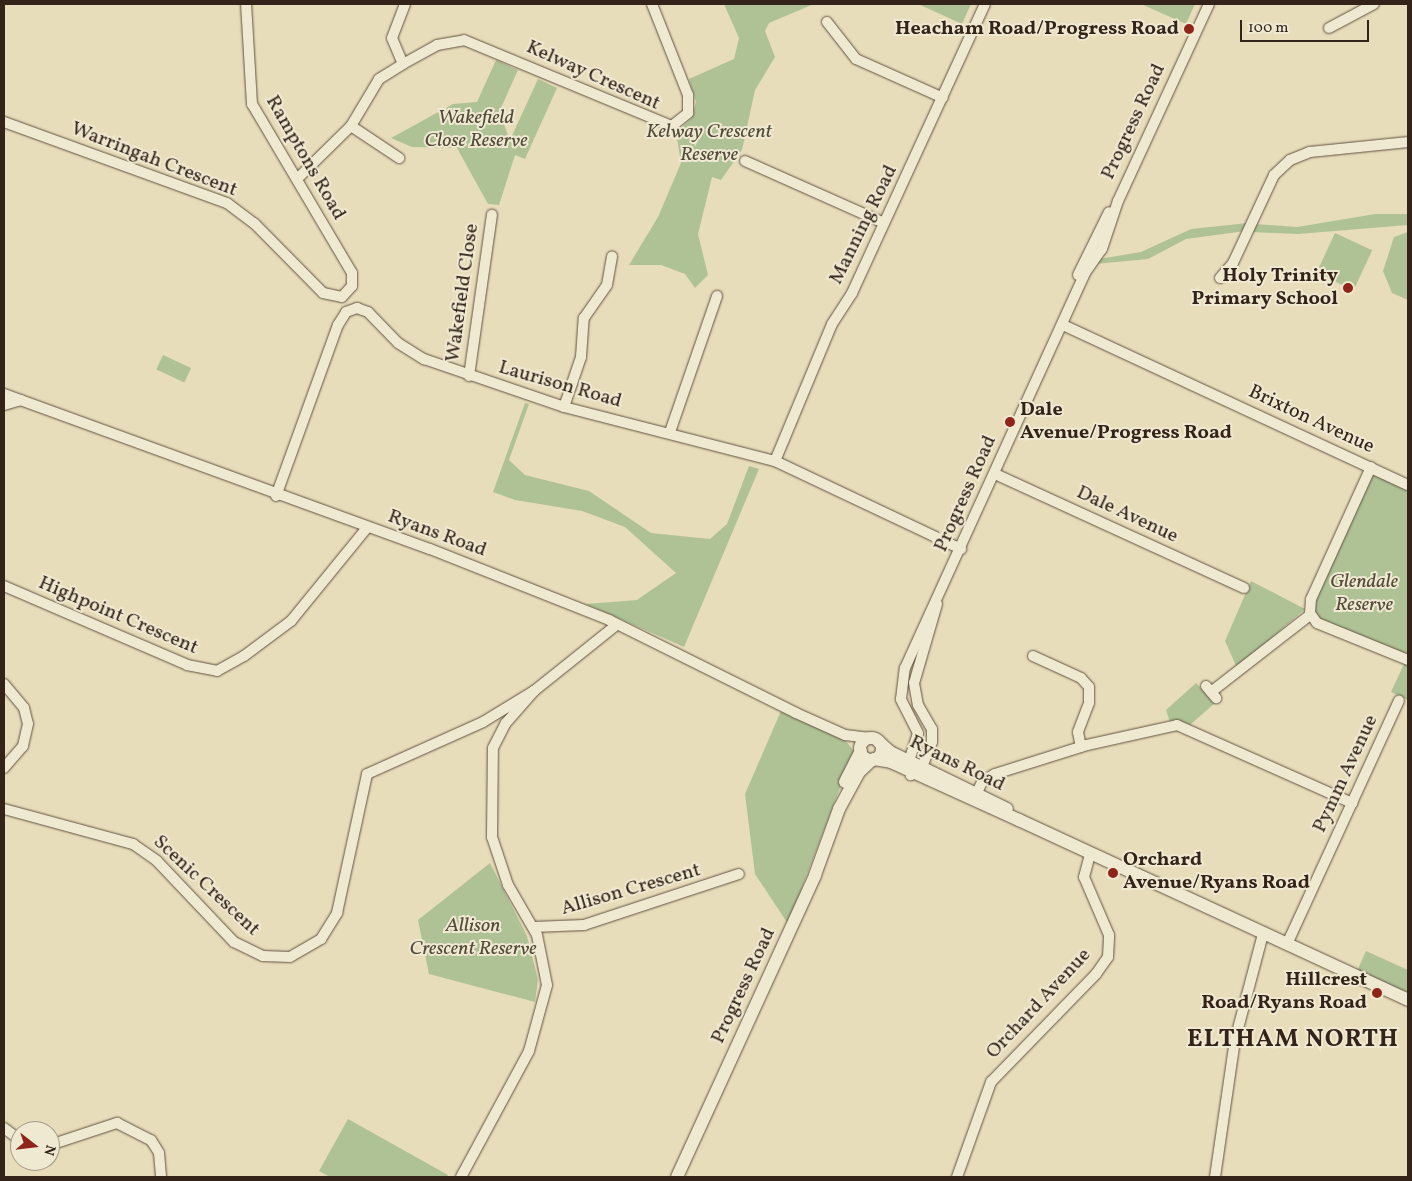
<!DOCTYPE html>
<style>
body{margin:0}
#map{position:relative;width:1412px;height:1181px;overflow:hidden;background:#e8ddba;font-family:Vollkorn,serif}
div>[style]{position:absolute}
.green>*{inset:0;background:#afc295;transform-origin:0 0}
.roads{filter:drop-shadow(0 0 1px #605241) drop-shadow(0 0 1px #605241)}
.minor>*{height:10px;margin:-5px;padding:0 5px;transform-origin:5px;border-radius:5px;background:#f0e9d2}
.tertiary>*{height:12px;margin:-6px;padding:0 6px;transform-origin:6px;border-radius:6px;background:#f0e9d2}
.tertiary>.ring{margin:-6px;padding:0;box-sizing:content-box;background:none;border:12px solid #f0e9d2;border-radius:50%}
.dots>*{width:14px;height:14px;translate:-50% -50%;box-sizing:border-box;border:2px solid #f0e9d2;border-radius:50%}
span{translate:-50% -50%;white-space:nowrap;text-align:center;line-height:1.15;-webkit-text-stroke:4px #f0e9d2;paint-order:stroke}
.poi-label{font-size:20px;color:#332319;font-weight:700}
.right{translate:-100% -50%;text-align:right}
.left{translate:0 -50%;text-align:left}
.street-label{font-size:20px;color:#332319}
.park-label{font-size:20px;color:#524b38;font-style:italic}
.district-label{font-size:25px;color:#332319;font-weight:700;letter-spacing:1px}
.frame{position:absolute;inset:0;border:5px solid #332319;pointer-events:none}
.north{position:absolute;left:10px;top:1121px;width:50px;height:50px;box-sizing:border-box;background:#f0e9d2;border:1px solid #a49a88;border-radius:50%;rotate:106deg;font-size:14px;font-weight:700;line-height:20px;text-align:center;color:#332319}
.north::after{content:'';display:block;margin:auto;width:18px;height:22px;background:#8f2418;clip-path:polygon(50% 0,100% 100%,50% 72%,0 100%)}
.scale{position:absolute;left:1240px;top:20px;width:129px;height:22px;box-sizing:border-box;border:2px solid #332319;border-top:0;padding-left:6px;font-size:15px;line-height:18px;white-space:nowrap;color:#332319;-webkit-text-stroke:4px #f0e9d2;paint-order:stroke}
</style>
<div id="map">
<div class="green">
<i style="clip-path:polygon(724px 4px,814px 4px,769px 23px,765px 31px,775px 57px,755px 90px,742px 150px,721px 180px,712px 177px,698px 234px,708px 275px,695px 288px,685px 274px,661px 265px,629px 265px,658px 217px,681px 163px,676px 132px,691px 119px,696px 102px,689px 79px,734px 59px,739px 38px)"></i>
<i style="clip-path:polygon(918px 4px,971px 4px,962px 24px)"></i>
<i style="clip-path:polygon(1141px 4px,1195px 4px,1186px 24px)"></i>
<i style="clip-path:polygon(496px 60px,518px 70px,499px 112px,510px 140px,538px 79px,557px 88px,525px 159px,515px 155px,499px 205px,488px 204px,457px 148px,412px 147px,391px 138px,453px 104px,477px 102px)"></i>
<i style="clip-path:polygon(1375px 214px,1408px 214px,1408px 225px,1298px 234px,1251px 232px,1254px 224px,1297px 227px)"></i>
<i style="clip-path:polygon(1248px 223px,1245px 231px,1186px 239px,1148px 259px,1095px 264px,1099px 259px,1141px 252px,1191px 229px)"></i>
<i style="clip-path:polygon(1408px 232px,1408px 300px,1392px 293px,1383px 271px,1394px 237px)"></i>
<i style="left:1335px;top:233px;width:41px;height:44px;rotate:25deg"></i>
<i style="left:163px;top:355px;width:31px;height:16px;rotate:25deg"></i>
<i style="clip-path:polygon(525px 403px,529px 404px,509px 460px,525px 475px,589px 491px,651px 533px,710px 539px,727px 524px,749px 466px,759px 469px,684px 647px,586px 604px,637px 600px,676px 573px,625px 527px,582px 511px,515px 500px,493px 492px)"></i>
<i style="clip-path:polygon(1376px 475px,1408px 488px,1408px 657px,1316px 618px,1312px 606px,1371px 477px)"></i>
<i style="clip-path:polygon(1251px 581px,1305px 609px,1237px 668px,1225px 641px)"></i>
<i style="clip-path:polygon(1404px 664px,1408px 664px,1408px 700px,1391px 692px)"></i>
<i style="clip-path:polygon(1196px 683px,1215px 703px,1190px 725px,1170px 722px,1166px 710px)"></i>
<i style="clip-path:polygon(781px 711px,813px 722px,845px 740px,854px 751px,788px 924px,755px 874px,745px 794px)"></i>
<i style="clip-path:polygon(490px 863px,527px 936px,538px 980px,535px 1002px,429px 974px,418px 920px)"></i>
<i style="clip-path:polygon(1366px 951px,1408px 970px,1408px 994px,1357px 971px)"></i>
<i style="clip-path:polygon(348px 1119px,448px 1175px,447px 1177px,330px 1177px,319px 1171px)"></i>
</div>
<div class="roads">
<div class="minor">
<i style="left:827px;top:22px;width:47px;rotate:51.9deg"></i>
<i style="left:856px;top:59px;width:95px;rotate:24.1deg"></i>
<i style="left:1329px;top:28px;width:51px;rotate:-28.1deg"></i>
<i style="left:403px;top:64px;width:39px;rotate:-29deg"></i>
<i style="left:437px;top:45px;width:27px;rotate:-10deg"></i>
<i style="left:464px;top:40px;width:225px;rotate:22.5deg"></i>
<i style="left:672px;top:126px;width:21px;rotate:-39deg"></i>
<i style="left:688px;top:113px;width:18px;rotate:-90deg"></i>
<i style="left:688px;top:95px;width:98px;rotate:-111.6deg"></i>
<i style="left:4px;top:122px;width:237px;rotate:20deg"></i>
<i style="left:227px;top:203px;width:34px;rotate:37deg"></i>
<i style="left:254px;top:223px;width:98px;rotate:45.4deg"></i>
<i style="left:323px;top:293px;width:19px;rotate:12deg"></i>
<i style="left:342px;top:297px;width:15px;rotate:-48deg"></i>
<i style="left:352px;top:286px;width:13px;rotate:-90deg"></i>
<i style="left:352px;top:273px;width:196px;rotate:-120.6deg"></i>
<i style="left:252px;top:104px;width:100px;rotate:-93.4deg"></i>
<i style="left:351px;top:126px;width:58px;rotate:33.7deg"></i>
<i style="left:745px;top:161px;width:152px;rotate:24deg"></i>
<i style="left:297px;top:179px;width:76px;rotate:-44.5deg"></i>
<i style="left:351px;top:126px;width:55px;rotate:-59.2deg"></i>
<i style="left:379px;top:79px;width:28px;rotate:-32deg"></i>
<i style="left:403px;top:64px;width:28px;rotate:-113deg"></i>
<i style="left:392px;top:38px;width:36px;rotate:-69deg"></i>
<i style="left:1078px;top:275px;width:70px;rotate:-63.8deg"></i>
<i style="left:1220px;top:278px;width:20px;rotate:-49deg"></i>
<i style="left:1233px;top:263px;width:97px;rotate:-65deg"></i>
<i style="left:1274px;top:175px;width:22px;rotate:-43deg"></i>
<i style="left:1290px;top:160px;width:22px;rotate:-22deg"></i>
<i style="left:1310px;top:152px;width:99px;rotate:-5.8deg"></i>
<i style="left:1063px;top:325px;width:380px;rotate:24.9deg"></i>
<i style="left:469px;top:376px;width:163px;rotate:-81.9deg"></i>
<i style="left:4px;top:394px;width:453px;rotate:20deg"></i>
<i style="left:430px;top:549px;width:193px;rotate:21.6deg"></i>
<i style="left:609px;top:620px;width:209px;rotate:26.4deg"></i>
<i style="left:796px;top:713px;width:54px;rotate:24.2deg"></i>
<i style="left:845px;top:735px;width:25px;rotate:7deg"></i>
<i style="left:4px;top:405px;width:18px;rotate:-16deg"></i>
<i style="left:564px;top:407px;width:53px;rotate:-71.2deg"></i>
<i style="left:581px;top:357px;width:39px;rotate:-86deg"></i>
<i style="left:584px;top:318px;width:40px;rotate:-55.1deg"></i>
<i style="left:607px;top:285px;width:29px;rotate:-80deg"></i>
<i style="left:670px;top:432px;width:144px;rotate:-70.9deg"></i>
<i style="left:775px;top:461px;width:148px;rotate:-67.4deg"></i>
<i style="left:832px;top:324px;width:37px;rotate:-57deg"></i>
<i style="left:852px;top:293px;width:318px;rotate:-65.3deg"></i>
<i style="left:1371px;top:467px;width:145px;rotate:114.4deg"></i>
<i style="left:1311px;top:599px;width:14px;rotate:94deg"></i>
<i style="left:1310px;top:613px;width:12px;rotate:55deg"></i>
<i style="left:1317px;top:623px;width:98px;rotate:22.1deg"></i>
<i style="left:995px;top:474px;width:274px;rotate:24.6deg"></i>
<i style="left:276px;top:496px;width:182px;rotate:-70.1deg"></i>
<i style="left:338px;top:325px;width:15px;rotate:-58deg"></i>
<i style="left:346px;top:312px;width:12px;rotate:-20deg"></i>
<i style="left:357px;top:308px;width:12px;rotate:20deg"></i>
<i style="left:368px;top:312px;width:43px;rotate:45.9deg"></i>
<i style="left:398px;top:343px;width:31px;rotate:32deg"></i>
<i style="left:424px;top:359px;width:148px;rotate:18.9deg"></i>
<i style="left:564px;top:407px;width:218px;rotate:14.4deg"></i>
<i style="left:775px;top:461px;width:206px;rotate:25.3deg"></i>
<i style="left:4px;top:586px;width:199px;rotate:23.3deg"></i>
<i style="left:187px;top:665px;width:31px;rotate:11deg"></i>
<i style="left:217px;top:671px;width:31px;rotate:-29deg"></i>
<i style="left:244px;top:656px;width:59px;rotate:-36.7deg"></i>
<i style="left:291px;top:621px;width:119px;rotate:-50.8deg"></i>
<i style="left:937px;top:604px;width:82px;rotate:106.2deg"></i>
<i style="left:914px;top:683px;width:22px;rotate:80deg"></i>
<i style="left:918px;top:705px;width:28px;rotate:60deg"></i>
<i style="left:932px;top:729px;width:13px;rotate:90deg"></i>
<i style="left:932px;top:742px;width:27px;rotate:112deg"></i>
<i style="left:922px;top:767px;width:14px;rotate:144deg"></i>
<i style="left:911px;top:775px;width:14px;rotate:-98deg"></i>
<i style="left:909px;top:761px;width:29px;rotate:-72deg"></i>
<i style="left:918px;top:733px;width:38px;rotate:-117deg"></i>
<i style="left:901px;top:699px;width:31px;rotate:-83deg"></i>
<i style="left:905px;top:668px;width:434px;rotate:-65.5deg"></i>
<i style="left:1085px;top:273px;width:29px;rotate:-55deg"></i>
<i style="left:1102px;top:249px;width:51px;rotate:-71.6deg"></i>
<i style="left:1118px;top:201px;width:217px;rotate:-65.2deg"></i>
<i style="left:1033px;top:656px;width:53px;rotate:24.6deg"></i>
<i style="left:1081px;top:678px;width:12px;rotate:48deg"></i>
<i style="left:1089px;top:687px;width:16px;rotate:90deg"></i>
<i style="left:1089px;top:703px;width:31px;rotate:111deg"></i>
<i style="left:1078px;top:732px;width:15px;rotate:79deg"></i>
<i style="left:4px;top:684px;width:31px;rotate:50deg"></i>
<i style="left:24px;top:708px;width:16px;rotate:76deg"></i>
<i style="left:28px;top:724px;width:23px;rotate:103deg"></i>
<i style="left:23px;top:746px;width:29px;rotate:131deg"></i>
<i style="left:1206px;top:686px;width:16px;rotate:50deg"></i>
<i style="left:1211px;top:692px;width:125px;rotate:-37.9deg"></i>
<i style="left:974px;top:799px;width:19px;rotate:-65deg"></i>
<i style="left:982px;top:782px;width:15px;rotate:-32deg"></i>
<i style="left:995px;top:774px;width:96px;rotate:-17.5deg"></i>
<i style="left:1087px;top:745px;width:92px;rotate:-12.5deg"></i>
<i style="left:1177px;top:725px;width:192px;rotate:24deg"></i>
<i style="left:4px;top:809px;width:134px;rotate:15.2deg"></i>
<i style="left:133px;top:844px;width:29px;rotate:35deg"></i>
<i style="left:157px;top:861px;width:112px;rotate:46.5deg"></i>
<i style="left:234px;top:942px;width:32px;rotate:26deg"></i>
<i style="left:263px;top:956px;width:27px;rotate:2deg"></i>
<i style="left:290px;top:957px;width:36px;rotate:-30deg"></i>
<i style="left:321px;top:939px;width:31px;rotate:-58deg"></i>
<i style="left:337px;top:913px;width:142px;rotate:-77.8deg"></i>
<i style="left:367px;top:774px;width:127px;rotate:-24.1deg"></i>
<i style="left:483px;top:722px;width:60px;rotate:-31.3deg"></i>
<i style="left:534px;top:927px;width:50px;rotate:-2.3deg"></i>
<i style="left:584px;top:925px;width:163px;rotate:-18.2deg"></i>
<i style="left:1287px;top:944px;width:268px;rotate:-65.3deg"></i>
<i style="left:4px;top:1128px;width:20px;rotate:37deg"></i>
<i style="left:50px;top:1145px;width:71px;rotate:-18.2deg"></i>
<i style="left:117px;top:1123px;width:38px;rotate:27deg"></i>
<i style="left:151px;top:1140px;width:15px;rotate:58deg"></i>
<i style="left:159px;top:1153px;width:24px;rotate:85deg"></i>
<i style="left:461px;top:1177px;width:143px;rotate:-61.6deg"></i>
<i style="left:529px;top:1051px;width:68px;rotate:-74.7deg"></i>
<i style="left:547px;top:985px;width:51px;rotate:-101.3deg"></i>
<i style="left:537px;top:935px;width:58px;rotate:-120.1deg"></i>
<i style="left:508px;top:885px;width:51px;rotate:-108.4deg"></i>
<i style="left:492px;top:837px;width:89px;rotate:-89.4deg"></i>
<i style="left:493px;top:748px;width:28px;rotate:-63deg"></i>
<i style="left:506px;top:723px;width:43px;rotate:-48.8deg"></i>
<i style="left:534px;top:691px;width:104px;rotate:-38.7deg"></i>
<i style="left:957px;top:1177px;width:101px;rotate:-70.3deg"></i>
<i style="left:991px;top:1082px;width:151px;rotate:-45.8deg"></i>
<i style="left:1096px;top:974px;width:21px;rotate:-55deg"></i>
<i style="left:1108px;top:957px;width:22px;rotate:-87deg"></i>
<i style="left:1109px;top:935px;width:63px;rotate:-113.3deg"></i>
<i style="left:1084px;top:877px;width:24px;rotate:-75deg"></i>
<i style="left:1215px;top:1177px;width:138px;rotate:-81.7deg"></i>
<i style="left:1235px;top:1040px;width:110px;rotate:-75.2deg"></i>
</div>
<div class="tertiary">
<i class="ring" style="left:860px;top:738px;width:10px;height:10px"></i>
<i style="left:879px;top:742px;width:15px;rotate:42deg"></i>
<i style="left:890px;top:752px;width:130px;rotate:26deg"></i>
<i style="left:874px;top:759px;width:17px;rotate:10deg"></i>
<i style="left:891px;top:762px;width:141px;rotate:24.4deg"></i>
<i style="left:1019px;top:820px;width:429px;rotate:24.8deg"></i>
<i style="left:845px;top:782px;width:35px;rotate:-63deg"></i>
<i style="left:677px;top:1177px;width:332px;rotate:-65.4deg"></i>
<i style="left:815px;top:875px;width:70px;rotate:-70deg"></i>
<i style="left:839px;top:809px;width:42px;rotate:-61.6deg"></i>
<i style="left:859px;top:772px;width:18px;rotate:-43deg"></i>
</div>
</div>
<div class="dots">
<i style="left:1189px;top:29px;background:#8f2418"></i>
<i style="left:1348px;top:288px;background:#8f2418"></i>
<i style="left:1010px;top:422px;background:#8f2418"></i>
<i style="left:1113px;top:873px;background:#8f2418"></i>
<i style="left:1377px;top:993px;background:#8f2418"></i>
</div>
<div class="poi-label">
<span class="right" style="left:1179px;top:29px">Heacham Road/Progress Road</span>
<span class="right" style="left:1338px;top:288px">Holy Trinity<br>Primary School</span>
<span class="left" style="left:1020px;top:422px">Dale<br>Avenue/Progress Road</span>
<span class="left" style="left:1123px;top:872px">Orchard<br>Avenue/Ryans Road</span>
<span class="right" style="left:1367px;top:992px">Hillcrest<br>Road/Ryans Road</span>
</div>
<div class="street-label">
<span style="left:593px;top:76px;rotate:24deg">Kelway Crescent</span>
<span style="left:1134px;top:122px;rotate:-65deg">Progress Road</span>
<span style="left:305px;top:158px;rotate:60deg">Ramptons Road</span>
<span style="left:154px;top:160px;rotate:21deg">Warringah Crescent</span>
<span style="left:864px;top:225px;rotate:-64deg">Manning Road</span>
<span style="left:463px;top:293px;rotate:-82deg">Wakefield Close</span>
<span style="left:560px;top:385px;rotate:16deg">Laurison Road</span>
<span style="left:1311px;top:420px;rotate:25deg">Brixton Avenue</span>
<span style="left:966px;top:494px;rotate:-66deg">Progress Road</span>
<span style="left:1127px;top:515px;rotate:25deg">Dale Avenue</span>
<span style="left:437px;top:534px;rotate:20deg">Ryans Road</span>
<span style="left:118px;top:616px;rotate:23deg">Highpoint Crescent</span>
<span style="left:957px;top:764px;rotate:26deg">Ryans Road</span>
<span style="left:1346px;top:774px;rotate:-65deg">Pymm Avenue</span>
<span style="left:206px;top:886px;rotate:43deg">Scenic Crescent</span>
<span style="left:631px;top:890px;rotate:-16deg">Allison Crescent</span>
<span style="left:744px;top:986px;rotate:-65deg">Progress Road</span>
<span style="left:1039px;top:1004px;rotate:-47deg">Orchard Avenue</span>
</div>
<div class="park-label">
<span style="left:476px;top:130px">Wakefield<br>Close Reserve</span>
<span style="left:709px;top:144px">Kelway Crescent<br>Reserve</span>
<span style="left:1364px;top:594px">Glendale<br>Reserve</span>
<span style="left:473px;top:938px">Allison<br>Crescent Reserve</span>
</div>
<div class="district-label">
<span style="left:1293px;top:1040px">ELTHAM NORTH</span>
</div>
<div class="frame"></div>
<div class="north">N</div>
<div class="scale">100 m</div>
</div>
